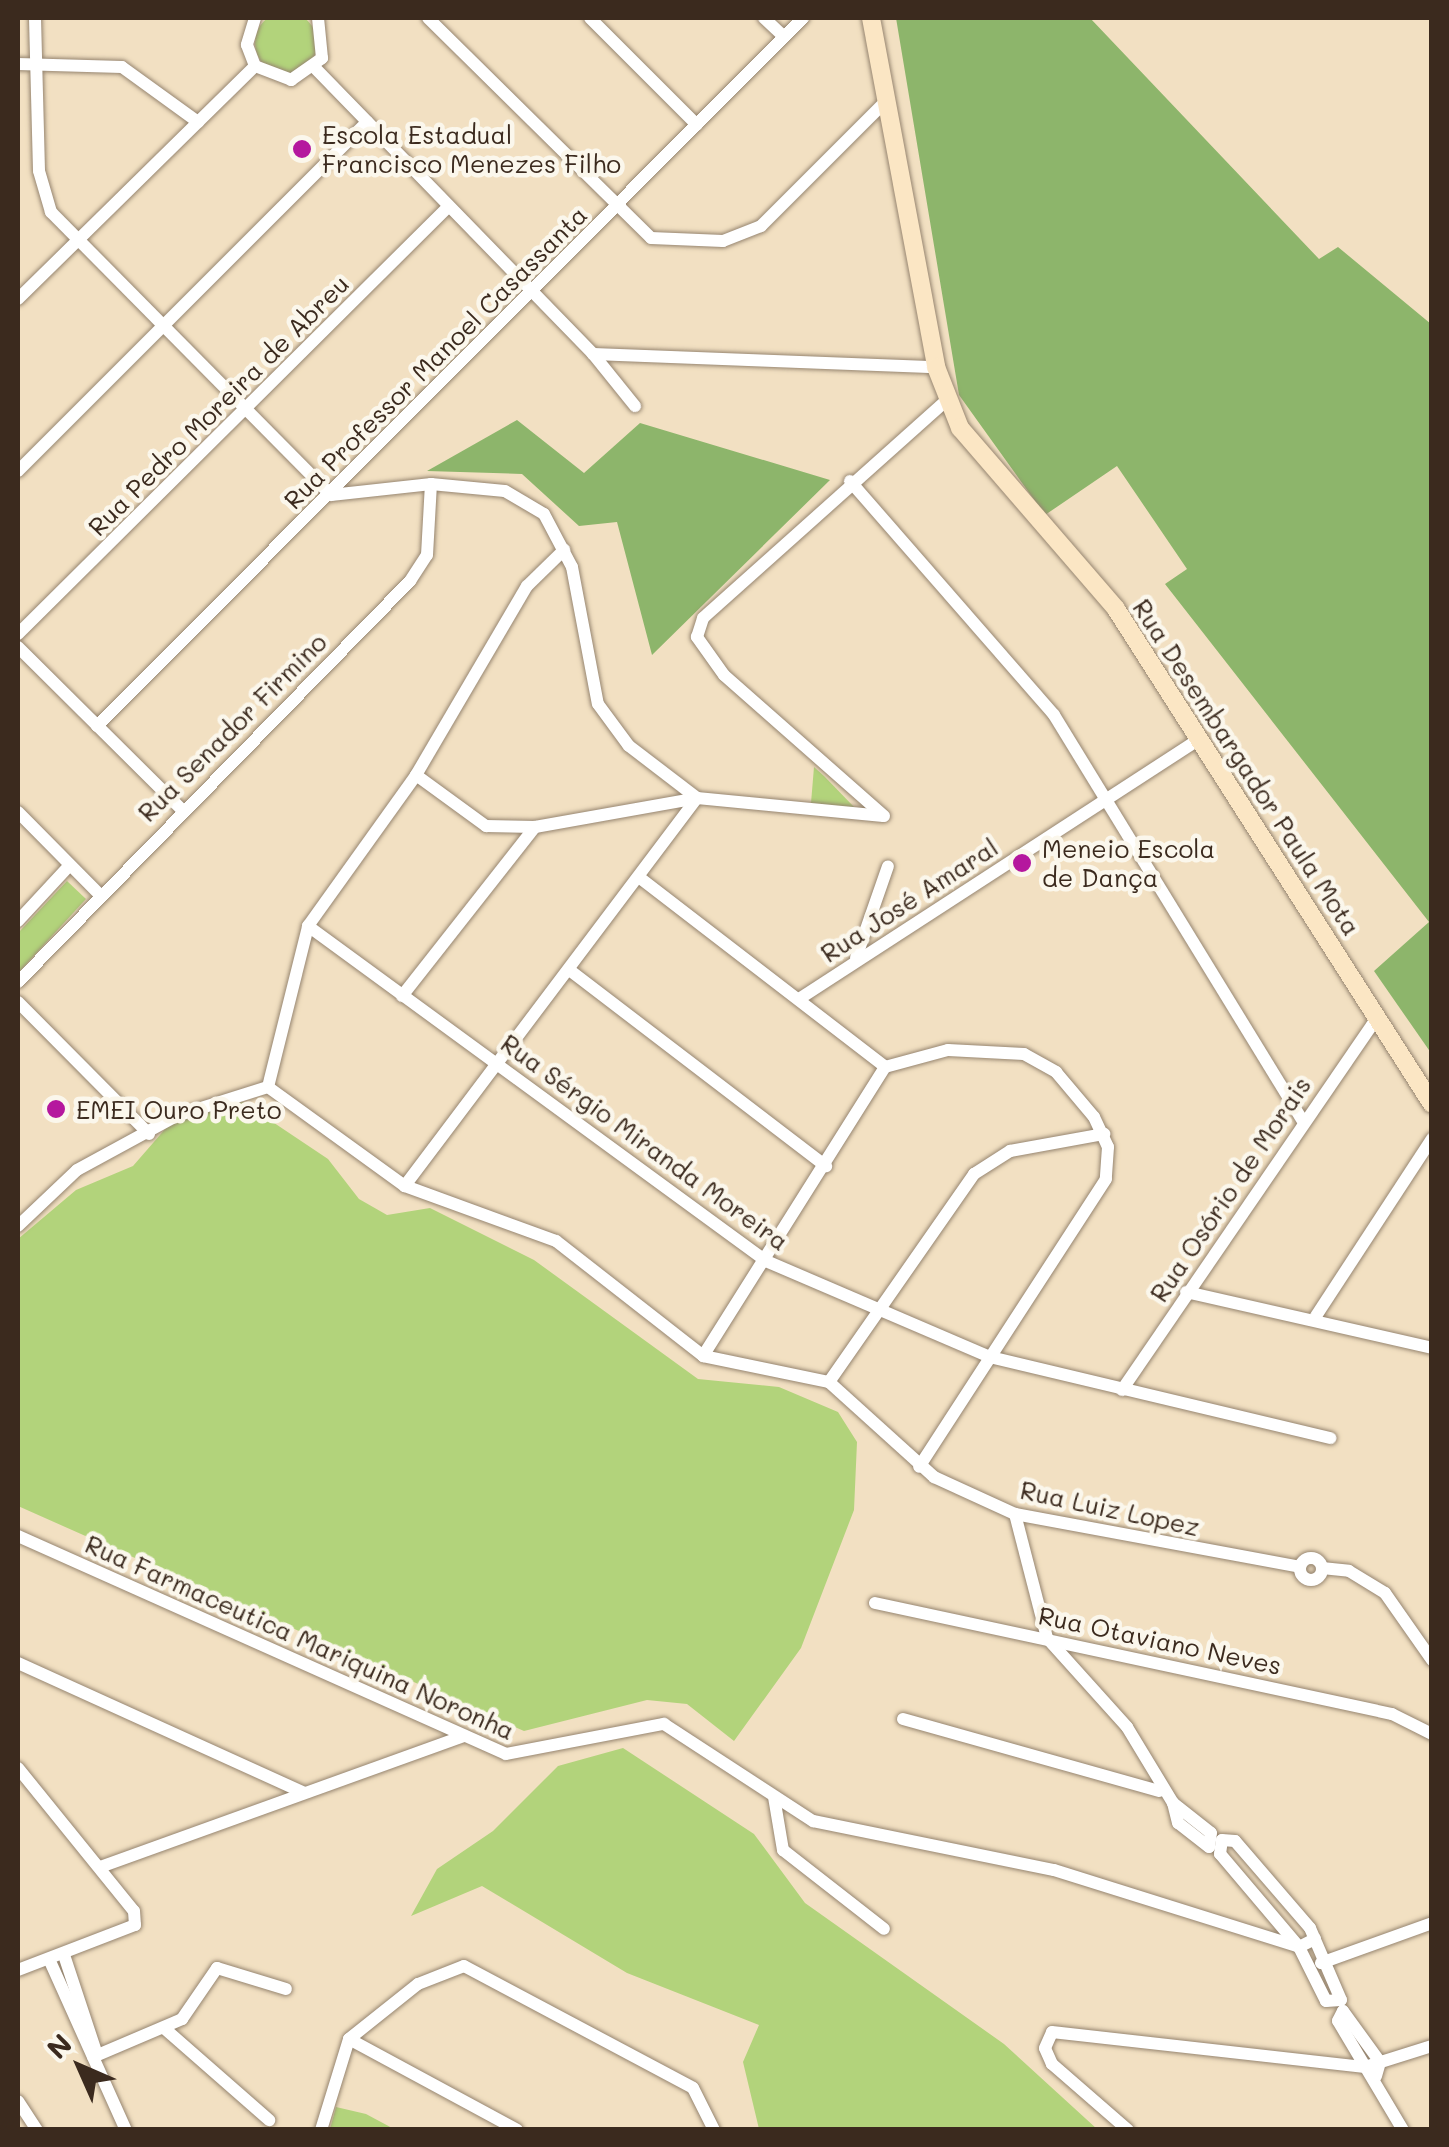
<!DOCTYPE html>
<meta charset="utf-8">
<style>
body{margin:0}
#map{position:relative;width:1449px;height:2147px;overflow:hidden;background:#f2e0c2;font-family:Mali,sans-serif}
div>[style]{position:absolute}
.green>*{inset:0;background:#b2d37b}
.round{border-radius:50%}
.forest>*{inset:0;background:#8db56b}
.roads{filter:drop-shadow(0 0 2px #968570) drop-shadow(0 0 2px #968570)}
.street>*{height:12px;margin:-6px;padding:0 6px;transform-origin:6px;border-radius:6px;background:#fff}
.street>.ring{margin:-6px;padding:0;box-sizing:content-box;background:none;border:12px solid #fff;border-radius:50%}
.secondary>*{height:18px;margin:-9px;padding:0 9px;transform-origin:9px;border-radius:9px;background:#fbe6c4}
.dots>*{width:28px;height:28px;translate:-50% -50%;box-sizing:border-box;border:5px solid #fbf7ec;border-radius:50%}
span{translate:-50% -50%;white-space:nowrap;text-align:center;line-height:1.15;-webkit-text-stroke:9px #fbf7ec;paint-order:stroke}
.poi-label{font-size:25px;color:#3b2a1e}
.left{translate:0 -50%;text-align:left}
.street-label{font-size:25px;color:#3b2a1e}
.frame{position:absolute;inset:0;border:20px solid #3b2a1e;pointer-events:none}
.north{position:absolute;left:30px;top:2017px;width:100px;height:100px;-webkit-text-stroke:8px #fbf7ec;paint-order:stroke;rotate:315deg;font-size:28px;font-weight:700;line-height:40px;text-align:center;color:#3b2a1e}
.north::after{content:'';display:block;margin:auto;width:35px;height:45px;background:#3b2a1e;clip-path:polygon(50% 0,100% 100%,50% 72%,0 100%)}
</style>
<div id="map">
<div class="green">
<i class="round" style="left:255px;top:12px;width:62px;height:62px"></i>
<i style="clip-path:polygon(814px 767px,824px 776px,856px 809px,811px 803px)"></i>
<i style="clip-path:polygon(67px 881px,86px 899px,18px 973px,18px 933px)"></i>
<i style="clip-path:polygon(243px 1102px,328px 1159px,359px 1199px,387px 1215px,430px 1208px,534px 1260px,698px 1379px,779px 1387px,838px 1412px,857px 1442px,854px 1510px,801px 1648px,734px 1741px,687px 1704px,647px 1700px,524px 1731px,18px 1506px,18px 1239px,76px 1190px,133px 1166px,173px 1120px)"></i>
<i style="clip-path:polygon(623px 1748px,754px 1834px,805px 1903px,1004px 2044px,1097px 2129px,759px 2129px,743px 2062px,759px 2025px,627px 1973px,482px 1886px,411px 1916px,437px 1869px,493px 1831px,558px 1766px)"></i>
<i style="clip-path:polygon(336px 2107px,366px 2114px,394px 2129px,330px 2129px)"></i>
</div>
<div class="forest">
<i style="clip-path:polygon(896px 18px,1090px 18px,1319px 259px,1338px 247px,1431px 324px,1431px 1053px,1374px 971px,1429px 922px,1165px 584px,1187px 569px,1117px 466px,1045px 515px,959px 395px)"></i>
<i style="clip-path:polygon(517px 420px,584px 473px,640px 423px,830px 480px,652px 655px,617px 522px,579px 526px,522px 474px,427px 471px)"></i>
</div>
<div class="roads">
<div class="street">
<i style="left:35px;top:18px;width:153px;rotate:88.5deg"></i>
<i style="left:39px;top:171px;width:43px;rotate:73.7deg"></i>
<i style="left:51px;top:212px;width:398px;rotate:45.3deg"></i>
<i style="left:331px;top:495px;width:101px;rotate:-6.3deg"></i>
<i style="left:431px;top:484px;width:74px;rotate:5.4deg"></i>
<i style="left:505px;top:491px;width:45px;rotate:30.5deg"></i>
<i style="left:544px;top:514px;width:60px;rotate:62.2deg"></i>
<i style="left:572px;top:567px;width:139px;rotate:79.3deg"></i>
<i style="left:598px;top:704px;width:52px;rotate:53.6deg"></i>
<i style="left:629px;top:746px;width:86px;rotate:37.4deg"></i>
<i style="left:697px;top:798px;width:486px;rotate:127deg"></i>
<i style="left:255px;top:18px;width:28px;rotate:107deg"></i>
<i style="left:247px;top:45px;width:22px;rotate:69deg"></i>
<i style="left:255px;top:66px;width:39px;rotate:21deg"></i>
<i style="left:291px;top:80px;width:38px;rotate:-35deg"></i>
<i style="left:322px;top:58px;width:40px;rotate:-95.7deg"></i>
<i style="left:428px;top:18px;width:313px;rotate:44.6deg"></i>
<i style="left:651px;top:238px;width:72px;rotate:2.4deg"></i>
<i style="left:723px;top:241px;width:41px;rotate:-21.5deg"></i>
<i style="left:761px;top:226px;width:175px;rotate:-45deg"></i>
<i style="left:590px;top:18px;width:151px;rotate:45deg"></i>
<i style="left:764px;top:18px;width:26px;rotate:43deg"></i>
<i style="left:18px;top:64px;width:104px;rotate:1.7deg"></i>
<i style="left:122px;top:67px;width:94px;rotate:35.9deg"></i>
<i style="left:315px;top:68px;width:399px;rotate:45.8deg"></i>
<i style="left:593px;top:354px;width:343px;rotate:2.2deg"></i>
<i style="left:18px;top:299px;width:332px;rotate:-44.5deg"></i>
<i style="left:593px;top:354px;width:67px;rotate:51.1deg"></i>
<i style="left:18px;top:471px;width:494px;rotate:-45deg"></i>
<i style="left:850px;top:481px;width:310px;rotate:48.9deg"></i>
<i style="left:1054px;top:715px;width:475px;rotate:58.5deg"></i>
<i style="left:18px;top:634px;width:606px;rotate:-44.8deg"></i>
<i style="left:18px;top:647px;width:230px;rotate:44.8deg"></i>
<i style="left:97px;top:726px;width:1000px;rotate:-45.08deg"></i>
<i style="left:416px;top:775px;width:87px;rotate:36.1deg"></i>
<i style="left:486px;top:826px;width:49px;rotate:1.2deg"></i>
<i style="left:535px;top:827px;width:165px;rotate:-10.1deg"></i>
<i style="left:697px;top:798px;width:187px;rotate:5.5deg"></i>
<i style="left:18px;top:812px;width:117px;rotate:45.3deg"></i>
<i style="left:884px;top:816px;width:213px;rotate:-138.6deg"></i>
<i style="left:724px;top:675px;width:47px;rotate:-125.4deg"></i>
<i style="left:697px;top:637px;width:20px;rotate:-72deg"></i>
<i style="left:703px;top:618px;width:329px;rotate:-41.8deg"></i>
<i style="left:640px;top:878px;width:309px;rotate:37.6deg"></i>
<i style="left:18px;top:921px;width:75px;rotate:-47.2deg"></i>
<i style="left:308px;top:926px;width:567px;rotate:36.18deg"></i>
<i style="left:766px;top:1261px;width:244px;rotate:23.2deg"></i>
<i style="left:990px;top:1357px;width:350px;rotate:13.4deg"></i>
<i style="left:856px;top:958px;width:97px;rotate:-70.8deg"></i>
<i style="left:572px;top:972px;width:320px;rotate:37.4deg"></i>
<i style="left:18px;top:982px;width:561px;rotate:-45.65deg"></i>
<i style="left:410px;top:581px;width:31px;rotate:-57deg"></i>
<i style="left:427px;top:555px;width:71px;rotate:-86.8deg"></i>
<i style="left:402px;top:996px;width:215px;rotate:-51.8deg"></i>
<i style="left:799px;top:999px;width:473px;rotate:-33deg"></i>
<i style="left:18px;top:1002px;width:186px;rotate:45.2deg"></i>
<i style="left:268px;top:1087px;width:169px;rotate:35.9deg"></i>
<i style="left:405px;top:1186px;width:161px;rotate:20deg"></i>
<i style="left:556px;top:1241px;width:187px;rotate:38deg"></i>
<i style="left:703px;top:1356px;width:129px;rotate:11.7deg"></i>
<i style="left:829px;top:1382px;width:142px;rotate:42.1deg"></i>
<i style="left:934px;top:1477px;width:89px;rotate:24.6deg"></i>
<i style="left:1015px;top:1514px;width:290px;rotate:10.5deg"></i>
<i style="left:268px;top:1087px;width:166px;rotate:-76deg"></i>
<i style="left:308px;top:926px;width:186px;rotate:-54.4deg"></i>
<i style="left:416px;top:775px;width:219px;rotate:-59.6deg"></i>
<i style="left:527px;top:586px;width:52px;rotate:-44.2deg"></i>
<i style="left:18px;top:1226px;width:81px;rotate:-43.5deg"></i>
<i style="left:77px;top:1170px;width:113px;rotate:-28.6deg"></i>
<i style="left:176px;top:1116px;width:96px;rotate:-17.5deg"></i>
<i style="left:1186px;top:1292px;width:252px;rotate:12.8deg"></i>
<i style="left:1316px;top:1316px;width:212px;rotate:-56.8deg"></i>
<i style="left:703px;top:1356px;width:342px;rotate:-57.8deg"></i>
<i style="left:885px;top:1067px;width:65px;rotate:-15.1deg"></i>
<i style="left:948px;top:1050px;width:76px;rotate:3deg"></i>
<i style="left:1024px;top:1054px;width:37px;rotate:29deg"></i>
<i style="left:1056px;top:1072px;width:59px;rotate:49.8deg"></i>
<i style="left:1094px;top:1117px;width:33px;rotate:65deg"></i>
<i style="left:1108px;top:1147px;width:32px;rotate:94deg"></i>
<i style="left:1106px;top:1179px;width:343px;rotate:123deg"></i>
<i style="left:829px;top:1382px;width:254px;rotate:-55.1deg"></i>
<i style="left:974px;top:1174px;width:43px;rotate:-32.6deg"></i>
<i style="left:1010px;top:1151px;width:96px;rotate:-10.3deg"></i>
<i style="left:1122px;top:1390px;width:453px;rotate:-55.6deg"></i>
<i style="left:1015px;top:1514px;width:128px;rotate:75.5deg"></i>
<i style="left:1047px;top:1638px;width:120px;rotate:48deg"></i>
<i style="left:1127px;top:1727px;width:89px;rotate:58.8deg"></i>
<i style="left:18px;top:1536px;width:534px;rotate:24.07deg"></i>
<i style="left:506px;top:1754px;width:161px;rotate:-10.8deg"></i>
<i style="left:664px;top:1724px;width:178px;rotate:33.1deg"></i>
<i style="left:813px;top:1821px;width:246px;rotate:11.5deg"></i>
<i style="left:1054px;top:1870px;width:257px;rotate:17.4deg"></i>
<i style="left:1299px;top:1947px;width:18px;rotate:-27deg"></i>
<i class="ring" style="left:1300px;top:1558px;width:10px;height:10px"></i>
<i style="left:1322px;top:1568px;width:27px;rotate:6deg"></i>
<i style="left:1349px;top:1571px;width:42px;rotate:31.4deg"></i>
<i style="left:1385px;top:1593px;width:82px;rotate:55deg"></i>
<i style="left:875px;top:1603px;width:529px;rotate:12.12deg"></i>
<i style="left:1392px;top:1714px;width:45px;rotate:26.6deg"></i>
<i style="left:18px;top:1663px;width:314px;rotate:24.4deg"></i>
<i style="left:903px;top:1719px;width:266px;rotate:15.7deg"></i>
<i style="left:18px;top:1768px;width:184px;rotate:51deg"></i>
<i style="left:134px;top:1911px;width:14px;rotate:86deg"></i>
<i style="left:135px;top:1925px;width:125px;rotate:159deg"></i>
<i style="left:774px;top:1797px;width:54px;rotate:80.4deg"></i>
<i style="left:783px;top:1850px;width:128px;rotate:38deg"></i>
<i style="left:1173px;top:1803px;width:48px;rotate:38.3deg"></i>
<i style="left:1211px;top:1833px;width:14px;rotate:98deg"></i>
<i style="left:1209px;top:1847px;width:39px;rotate:-142deg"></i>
<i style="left:1178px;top:1823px;width:21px;rotate:-104deg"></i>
<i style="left:1222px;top:1840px;width:13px;rotate:4deg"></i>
<i style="left:1235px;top:1841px;width:115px;rotate:49.2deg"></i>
<i style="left:1310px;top:1928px;width:78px;rotate:66.7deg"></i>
<i style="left:1341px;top:2000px;width:15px;rotate:176deg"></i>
<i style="left:1326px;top:2001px;width:60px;rotate:-116.6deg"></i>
<i style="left:1299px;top:1947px;width:122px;rotate:-130.3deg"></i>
<i style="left:1220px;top:1854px;width:14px;rotate:-82deg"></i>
<i style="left:100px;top:1867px;width:387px;rotate:-19.8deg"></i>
<i style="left:64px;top:1955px;width:99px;rotate:71.7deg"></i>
<i style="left:49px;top:1959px;width:188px;rotate:65.8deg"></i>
<i style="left:1321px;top:1963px;width:118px;rotate:-19.8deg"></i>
<i style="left:164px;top:2028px;width:140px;rotate:41.2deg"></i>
<i style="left:349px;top:2039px;width:191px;rotate:28.4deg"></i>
<i style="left:93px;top:2057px;width:97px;rotate:-23.1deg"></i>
<i style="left:182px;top:2019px;width:62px;rotate:-55.5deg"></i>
<i style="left:217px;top:1968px;width:72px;rotate:16.9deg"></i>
<i style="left:1376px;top:2076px;width:15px;rotate:-74deg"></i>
<i style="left:1380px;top:2062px;width:63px;rotate:-126deg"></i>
<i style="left:1343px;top:2011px;width:11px;rotate:117deg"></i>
<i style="left:1338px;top:2021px;width:127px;rotate:59.2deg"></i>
<i style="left:18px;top:2101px;width:35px;rotate:57deg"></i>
<i style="left:321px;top:2130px;width:95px;rotate:-72.9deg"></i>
<i style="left:349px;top:2039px;width:88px;rotate:-38.6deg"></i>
<i style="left:418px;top:1984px;width:49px;rotate:-21.4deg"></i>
<i style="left:464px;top:1966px;width:259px;rotate:28deg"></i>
<i style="left:693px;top:2088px;width:47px;rotate:63.4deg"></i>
<i style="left:1128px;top:2130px;width:101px;rotate:-139deg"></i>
<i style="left:1052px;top:2064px;width:17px;rotate:-114deg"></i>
<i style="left:1045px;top:2048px;width:17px;rotate:-66deg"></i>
<i style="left:1052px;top:2032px;width:315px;rotate:6.4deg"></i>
<i style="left:1365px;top:2067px;width:70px;rotate:-17.4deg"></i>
</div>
<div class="secondary">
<i style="left:871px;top:18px;width:355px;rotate:79.4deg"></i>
<i style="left:936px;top:367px;width:66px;rotate:68.5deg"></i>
<i style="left:960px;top:428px;width:239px;rotate:49.2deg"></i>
<i style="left:1116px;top:609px;width:587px;rotate:57.45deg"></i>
</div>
</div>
<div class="dots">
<i style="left:302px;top:149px;background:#b5179e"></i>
<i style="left:1022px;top:863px;background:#b5179e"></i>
<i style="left:56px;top:1109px;background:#b5179e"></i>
</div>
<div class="poi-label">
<span class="left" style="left:322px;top:149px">Escola Estadual<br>Francisco Menezes Filho</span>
<span class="left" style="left:1042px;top:863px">Meneio Escola<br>de Dança</span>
<span class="left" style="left:76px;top:1109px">EMEI Ouro Preto</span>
</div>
<div class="street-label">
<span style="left:435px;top:357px;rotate:-45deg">Rua Professor Manoel Casassanta</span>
<span style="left:218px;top:405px;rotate:-45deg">Rua Pedro Moreira de Abreu</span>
<span style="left:232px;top:727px;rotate:-45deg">Rua Senador Firmino</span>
<span style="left:1247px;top:767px;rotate:57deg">Rua Desembargador Paula Mota</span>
<span style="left:909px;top:900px;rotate:-33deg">Rua José Amaral</span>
<span style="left:645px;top:1142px;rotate:36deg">Rua Sérgio Miranda Moreira</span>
<span style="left:1230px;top:1189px;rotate:-56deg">Rua Osório de Morais</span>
<span style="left:1110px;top:1508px;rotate:12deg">Rua Luiz Lopez</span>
<span style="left:300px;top:1637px;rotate:24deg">Rua Farmaceutica Mariquina Noronha</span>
<span style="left:1160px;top:1640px;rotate:12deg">Rua Otaviano Neves</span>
</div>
<div class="frame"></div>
<div class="north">N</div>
</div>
